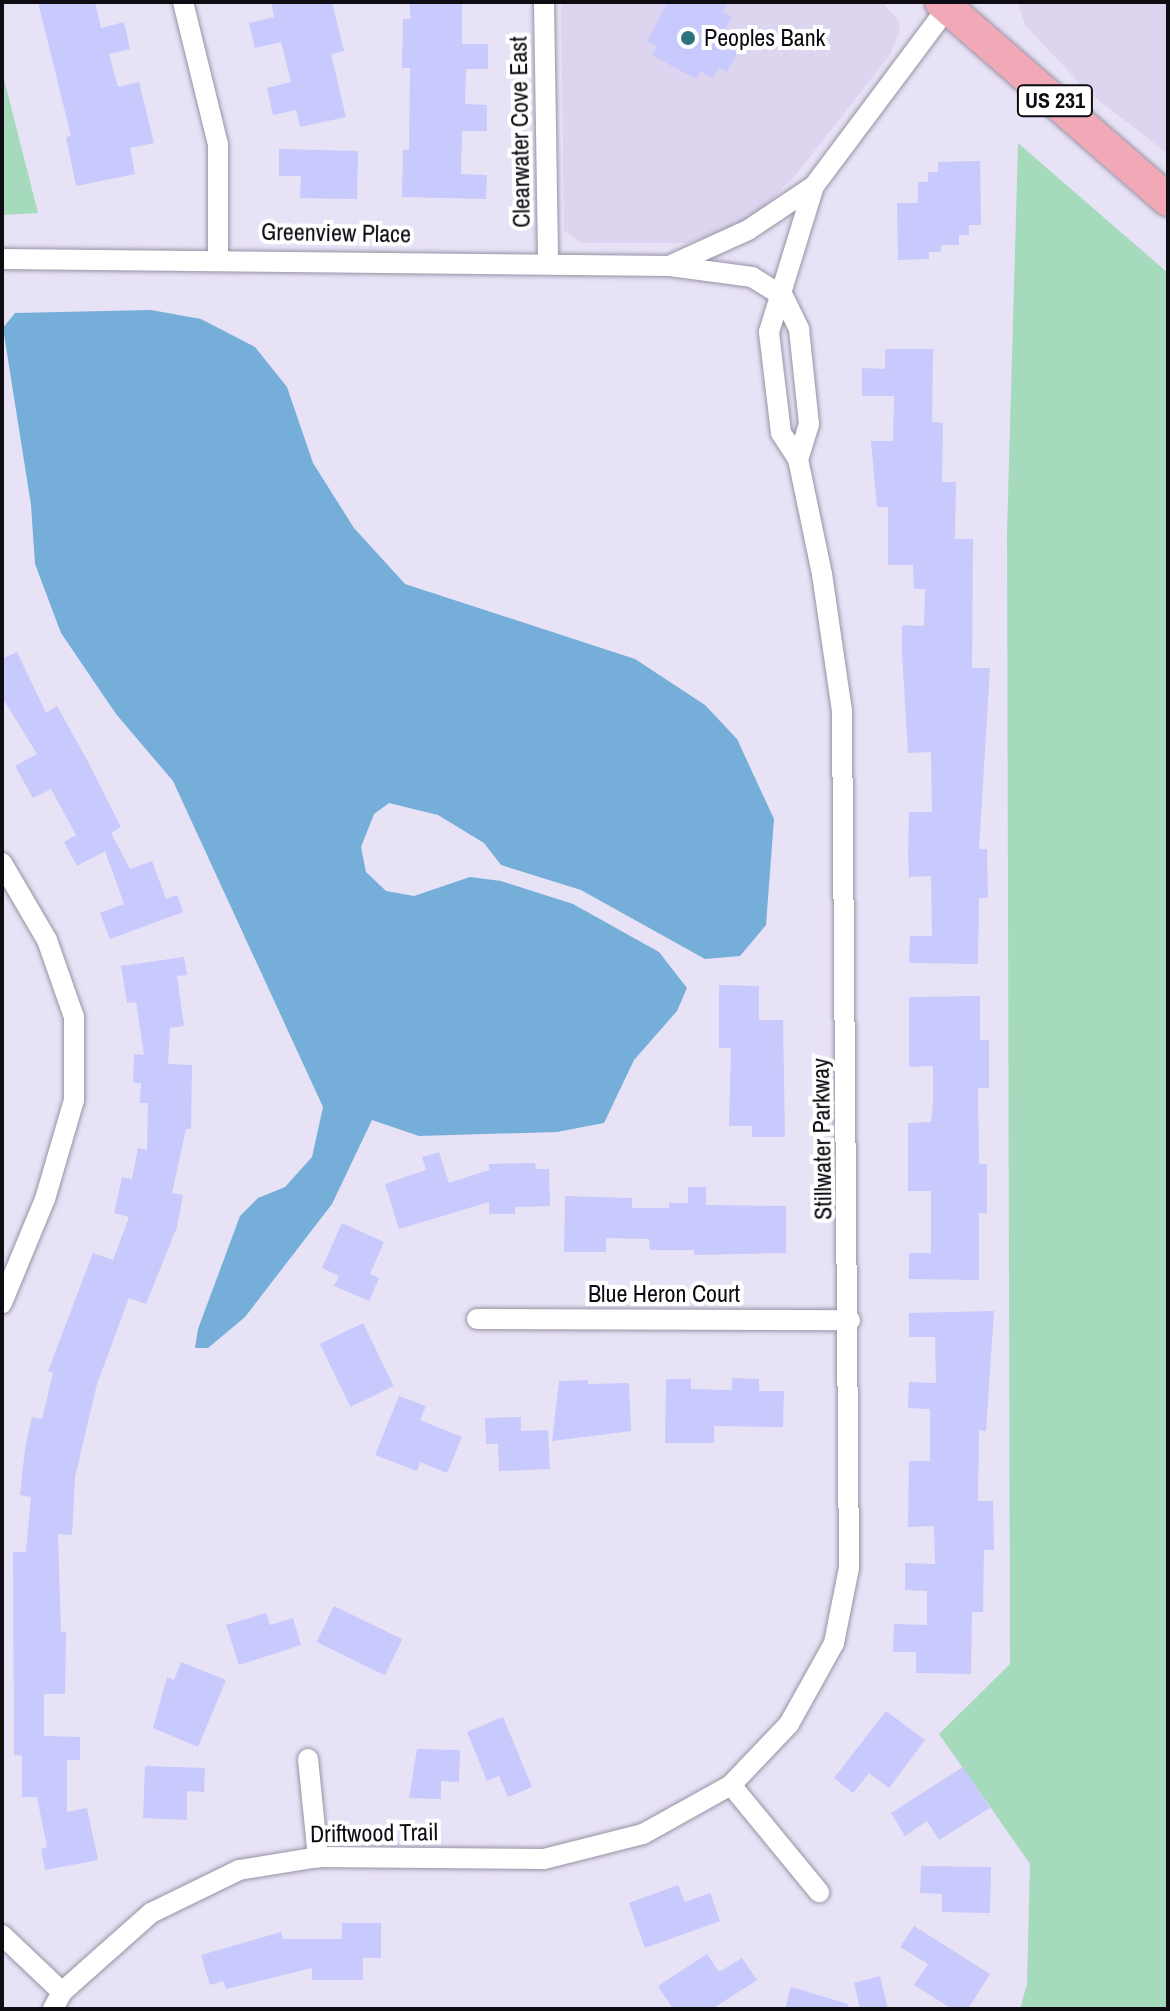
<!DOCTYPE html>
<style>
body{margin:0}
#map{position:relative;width:1170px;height:2011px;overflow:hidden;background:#e8e2f6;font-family:"Archivo Narrow",sans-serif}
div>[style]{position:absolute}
.built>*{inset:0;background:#ddd4ef}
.green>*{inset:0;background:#a5dbbc}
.water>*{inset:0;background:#74aed9}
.building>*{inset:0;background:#c8c9fc;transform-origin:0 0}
.roads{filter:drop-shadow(0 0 2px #9792a4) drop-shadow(0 0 2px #9792a4)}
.minor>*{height:20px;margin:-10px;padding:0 10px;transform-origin:10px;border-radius:10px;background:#fff}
.primary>*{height:32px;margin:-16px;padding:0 16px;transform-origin:16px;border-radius:16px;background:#f1a9b7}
.dots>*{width:22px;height:22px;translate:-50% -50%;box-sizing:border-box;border:4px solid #fff;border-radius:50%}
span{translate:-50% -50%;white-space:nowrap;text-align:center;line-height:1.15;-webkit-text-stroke:8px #fff;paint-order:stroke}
.shield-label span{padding:2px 6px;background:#fff;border:2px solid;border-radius:6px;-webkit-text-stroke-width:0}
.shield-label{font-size:22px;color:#0e0b12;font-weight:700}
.poi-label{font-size:24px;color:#0e0b12}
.left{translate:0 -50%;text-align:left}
.street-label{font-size:24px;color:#0e0b12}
.frame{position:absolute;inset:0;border:4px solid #0e0b12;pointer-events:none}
</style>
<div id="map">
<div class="built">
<i style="clip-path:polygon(561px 2px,882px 2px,898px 20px,900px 30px,890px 55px,794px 177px,756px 214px,724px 232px,686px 243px,582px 243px,564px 231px)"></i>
<i style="clip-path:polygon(1018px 2px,1168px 2px,1168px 154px,1088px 92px,1025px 25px)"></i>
</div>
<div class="green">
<i style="clip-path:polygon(2px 71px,38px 213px,2px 215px)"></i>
<i style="clip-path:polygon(1018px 143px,1168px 273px,1168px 2009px,1020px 2009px,1027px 1984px,1030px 1864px,939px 1734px,1010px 1664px,1007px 533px)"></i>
</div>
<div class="water">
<i style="clip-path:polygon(151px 310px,201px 319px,255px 347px,287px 387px,313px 463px,354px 528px,405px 584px,635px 659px,705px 705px,737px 739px,774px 819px,766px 925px,740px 956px,705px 959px,581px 890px,501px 865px,484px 843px,438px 815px,389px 803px,374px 814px,361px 847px,366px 872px,386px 891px,414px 896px,470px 877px,501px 881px,573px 904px,659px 952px,687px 988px,677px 1011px,634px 1060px,604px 1123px,557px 1132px,419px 1136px,372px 1120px,332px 1204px,245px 1317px,208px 1348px,195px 1348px,198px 1329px,240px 1216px,258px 1198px,285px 1187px,312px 1157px,323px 1107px,173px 781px,116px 714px,61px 633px,35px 564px,31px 505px,3px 328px,15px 313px)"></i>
</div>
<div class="building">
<i style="clip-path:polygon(38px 2px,95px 2px,101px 28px,124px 22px,130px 49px,109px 54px,118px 87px,139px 82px,154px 143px,130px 148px,135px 174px,76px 186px,66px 137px,71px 136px)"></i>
<i style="clip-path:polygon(271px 2px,332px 2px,344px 51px,331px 54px,346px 117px,300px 127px,296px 110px,273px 115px,267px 88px,291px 82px,281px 42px,255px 48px,249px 23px,274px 17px)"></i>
<i style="clip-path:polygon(409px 2px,462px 2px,462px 44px,488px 44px,488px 69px,466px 69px,465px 104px,487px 105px,487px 131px,462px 131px,461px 174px,487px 175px,486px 199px,402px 197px,403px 150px,409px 150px,410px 68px,402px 68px,403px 19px,411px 19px)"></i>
<i style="clip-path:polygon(668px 2px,727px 2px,722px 12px,732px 17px,723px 33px,728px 36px,725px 42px,739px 50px,727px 72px,719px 67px,713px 78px,700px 71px,696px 79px,652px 55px,657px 46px,647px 41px)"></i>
<i style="clip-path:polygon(279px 149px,358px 151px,357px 199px,300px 198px,301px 176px,279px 176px)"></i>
<i style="clip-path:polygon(980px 161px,981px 225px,969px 225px,969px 235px,959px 235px,959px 245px,941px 245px,941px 252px,929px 252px,929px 259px,898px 260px,897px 203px,918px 203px,918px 182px,928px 182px,928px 172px,938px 172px,938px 162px)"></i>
<i style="clip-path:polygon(885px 349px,933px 349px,932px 422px,943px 423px,942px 482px,956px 482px,955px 539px,973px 539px,972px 668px,990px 668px,979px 849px,987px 849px,988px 898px,979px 898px,978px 964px,909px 963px,910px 936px,932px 936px,931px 876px,909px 877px,908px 855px,909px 812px,932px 812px,931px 752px,908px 753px,902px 652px,902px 625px,924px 626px,925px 589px,914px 589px,913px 565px,888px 565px,888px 507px,877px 507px,871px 441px,893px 441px,894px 396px,862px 396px,862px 368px,885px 369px)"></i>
<i style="clip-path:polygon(17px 652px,46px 713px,57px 706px,86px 758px,121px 827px,111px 833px,130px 869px,152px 861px,166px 899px,177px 895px,183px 912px,110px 939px,100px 913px,124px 904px,105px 851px,77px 866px,64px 842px,76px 835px,51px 789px,33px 798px,15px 766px,37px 754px,2px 697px,2px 659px)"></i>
<i style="clip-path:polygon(184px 957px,187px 975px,177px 976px,184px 1026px,170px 1028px,168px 1064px,192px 1065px,191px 1129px,186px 1129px,172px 1193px,183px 1195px,177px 1227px,146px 1304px,129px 1298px,97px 1384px,75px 1477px,72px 1535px,58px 1534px,61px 1632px,66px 1632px,65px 1694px,44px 1694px,44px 1736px,80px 1737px,80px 1760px,67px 1760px,67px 1812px,87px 1808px,98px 1860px,45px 1870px,41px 1849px,47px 1847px,37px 1797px,22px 1797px,22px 1756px,14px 1755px,13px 1552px,26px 1552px,31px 1497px,20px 1495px,25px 1448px,32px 1417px,42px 1419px,53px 1373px,48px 1371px,93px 1253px,113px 1260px,129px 1217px,114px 1213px,122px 1177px,132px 1179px,138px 1148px,147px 1150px,148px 1103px,140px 1103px,141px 1083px,133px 1083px,134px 1054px,144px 1055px,136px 1002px,127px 1003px,121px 966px)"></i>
<i style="clip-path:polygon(719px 985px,759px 986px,759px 1020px,783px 1020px,785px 1137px,752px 1137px,752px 1126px,729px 1126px,731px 1048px,719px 1048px)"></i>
<i style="clip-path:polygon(980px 996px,980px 1040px,989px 1040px,989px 1088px,978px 1088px,979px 1164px,987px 1164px,987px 1213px,979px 1213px,979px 1280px,909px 1279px,909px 1253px,931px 1253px,931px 1191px,908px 1191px,908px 1123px,931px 1122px,933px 1104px,933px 1066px,909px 1067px,909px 997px)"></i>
<i style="clip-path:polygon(439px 1152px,449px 1183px,489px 1170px,489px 1164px,535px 1163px,536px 1169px,549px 1169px,550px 1206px,515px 1207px,515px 1214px,489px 1214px,489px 1202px,399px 1229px,385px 1184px,426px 1170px,422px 1157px)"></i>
<i style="clip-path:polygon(688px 1187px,706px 1187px,706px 1205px,786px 1206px,786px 1253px,694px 1255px,694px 1250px,650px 1250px,649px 1239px,606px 1238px,606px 1252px,564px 1252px,565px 1196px,632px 1198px,632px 1208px,669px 1208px,669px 1203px,688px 1203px)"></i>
<i style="clip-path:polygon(342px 1223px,384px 1242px,370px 1274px,379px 1278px,369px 1301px,334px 1286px,339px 1276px,322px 1268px)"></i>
<i style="clip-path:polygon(994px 1311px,986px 1431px,979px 1430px,978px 1501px,993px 1501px,994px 1550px,984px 1550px,983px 1612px,972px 1612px,971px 1674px,916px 1673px,916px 1652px,893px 1652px,894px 1624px,927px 1625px,927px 1591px,905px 1590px,905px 1563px,935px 1564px,934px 1526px,908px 1527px,909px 1461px,930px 1461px,930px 1409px,908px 1408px,909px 1382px,936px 1383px,935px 1337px,909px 1337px,909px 1313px)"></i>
<i style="left:363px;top:1323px;width:70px;height:48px;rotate:64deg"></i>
<i style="clip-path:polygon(732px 1378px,759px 1379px,759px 1391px,784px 1391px,783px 1427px,714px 1426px,714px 1443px,665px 1443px,666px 1379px,691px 1379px,691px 1389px,732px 1390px)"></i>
<i style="clip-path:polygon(588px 1380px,588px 1384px,629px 1383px,631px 1431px,552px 1441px,559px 1381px)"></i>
<i style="clip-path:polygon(399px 1396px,426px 1406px,420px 1420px,462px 1437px,447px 1473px,420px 1462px,417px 1471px,375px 1455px)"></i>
<i style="clip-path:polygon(521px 1417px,521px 1431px,548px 1430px,550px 1469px,499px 1471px,498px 1444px,486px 1444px,485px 1418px)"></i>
<i style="left:334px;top:1606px;width:76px;height:40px;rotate:26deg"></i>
<i style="clip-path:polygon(266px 1613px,270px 1625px,293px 1618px,301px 1645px,239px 1665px,226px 1625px)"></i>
<i style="clip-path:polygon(181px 1662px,226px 1680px,198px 1747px,153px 1728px,167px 1677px,174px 1680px)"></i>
<i style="clip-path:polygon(886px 1711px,925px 1740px,889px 1788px,869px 1773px,853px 1793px,834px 1778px)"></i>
<i style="clip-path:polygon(503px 1717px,532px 1787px,508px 1797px,499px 1776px,487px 1781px,467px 1732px)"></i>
<i style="clip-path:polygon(417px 1749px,460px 1750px,459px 1782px,441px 1781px,441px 1799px,409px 1798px)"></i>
<i style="clip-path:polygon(145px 1766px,205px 1768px,204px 1792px,187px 1791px,187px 1820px,143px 1818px)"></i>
<i style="clip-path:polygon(963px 1767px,990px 1808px,939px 1840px,927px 1821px,905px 1836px,891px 1813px)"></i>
<i style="clip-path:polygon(921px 1866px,991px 1867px,990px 1913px,942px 1912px,942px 1894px,920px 1893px)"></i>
<i style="clip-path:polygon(678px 1885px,685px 1902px,710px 1893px,720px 1921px,645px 1948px,629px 1903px)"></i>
<i style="clip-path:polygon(342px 1923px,381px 1923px,381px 1958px,363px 1958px,363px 1980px,312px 1980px,312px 1968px,226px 1989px,223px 1981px,210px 1985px,201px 1955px,281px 1932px,283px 1939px,342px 1939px)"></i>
<i style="clip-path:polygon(914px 1926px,990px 1974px,968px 2009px,952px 2009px,914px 1985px,928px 1964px,900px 1947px)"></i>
<i style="clip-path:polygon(707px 1954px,719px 1972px,742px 1958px,757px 1980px,712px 2009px,673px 2009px,658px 1986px)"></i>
<i style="clip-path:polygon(880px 1976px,888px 2009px,860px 2009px,854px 1983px)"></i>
<i style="clip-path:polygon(791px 1987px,848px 2004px,847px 2009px,785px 2009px)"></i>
</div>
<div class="roads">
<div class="minor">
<i style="left:183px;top:2px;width:146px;rotate:76.2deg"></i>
<i style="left:218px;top:144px;width:114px;rotate:90deg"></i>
<i style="left:544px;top:2px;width:260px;rotate:89.1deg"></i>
<i style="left:2px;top:259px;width:668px;rotate:0.6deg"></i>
<i style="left:670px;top:266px;width:83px;rotate:7.6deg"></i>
<i style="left:752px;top:277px;width:36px;rotate:32deg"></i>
<i style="left:671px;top:265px;width:85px;rotate:-24.4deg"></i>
<i style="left:748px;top:230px;width:79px;rotate:-33.7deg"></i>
<i style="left:783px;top:296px;width:37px;rotate:64deg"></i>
<i style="left:799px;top:329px;width:96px;rotate:84deg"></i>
<i style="left:809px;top:424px;width:37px;rotate:107deg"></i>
<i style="left:2px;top:863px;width:89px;rotate:59.7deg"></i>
<i style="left:47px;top:940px;width:82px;rotate:70.7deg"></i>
<i style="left:74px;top:1017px;width:83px;rotate:90deg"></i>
<i style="left:74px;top:1100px;width:103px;rotate:106.3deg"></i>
<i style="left:45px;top:1199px;width:113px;rotate:112.5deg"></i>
<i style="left:477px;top:1319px;width:373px;rotate:0.2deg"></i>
<i style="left:308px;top:1759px;width:99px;rotate:84.2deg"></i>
<i style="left:731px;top:1785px;width:139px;rotate:50.6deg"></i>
<i style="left:2px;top:1935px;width:83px;rotate:43.5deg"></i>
<i style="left:53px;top:2009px;width:19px;rotate:-62deg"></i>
<i style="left:62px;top:1992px;width:119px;rotate:-41.6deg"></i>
<i style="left:151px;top:1913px;width:98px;rotate:-26deg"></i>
<i style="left:239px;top:1870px;width:80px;rotate:-9.3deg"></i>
<i style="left:318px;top:1857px;width:226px;rotate:0.5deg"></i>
<i style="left:544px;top:1859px;width:102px;rotate:-14.2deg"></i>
<i style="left:643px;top:1834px;width:101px;rotate:-29.1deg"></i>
<i style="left:731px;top:1785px;width:84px;rotate:-46.4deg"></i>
<i style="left:789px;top:1724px;width:93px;rotate:-60.9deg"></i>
<i style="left:834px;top:1643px;width:76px;rotate:-78.7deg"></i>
<i style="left:849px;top:1568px;width:857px;rotate:-90.47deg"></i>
<i style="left:842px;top:711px;width:138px;rotate:-98.3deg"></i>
<i style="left:822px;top:574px;width:117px;rotate:-101.8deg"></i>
<i style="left:798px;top:459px;width:31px;rotate:-123deg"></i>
<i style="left:781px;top:433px;width:102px;rotate:-96.8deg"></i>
<i style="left:769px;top:332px;width:153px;rotate:-72.9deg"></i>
<i style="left:814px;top:186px;width:222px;rotate:-53.2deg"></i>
</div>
<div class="primary">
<i style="left:941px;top:2px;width:301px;rotate:41.1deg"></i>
</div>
</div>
<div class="dots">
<i style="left:688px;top:38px;background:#2c737f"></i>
</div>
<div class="shield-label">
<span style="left:1055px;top:101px">US 231</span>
</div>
<div class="poi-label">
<span class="left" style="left:704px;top:38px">Peoples Bank</span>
</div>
<div class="street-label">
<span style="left:520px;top:132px;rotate:-91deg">Clearwater Cove East</span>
<span style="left:336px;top:233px;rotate:1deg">Greenview Place</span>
<span style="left:822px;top:1139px;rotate:-91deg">Stillwater Parkway</span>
<span style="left:664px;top:1294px">Blue Heron Court</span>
<span style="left:374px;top:1833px;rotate:-1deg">Driftwood Trail</span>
</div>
<div class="frame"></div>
</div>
